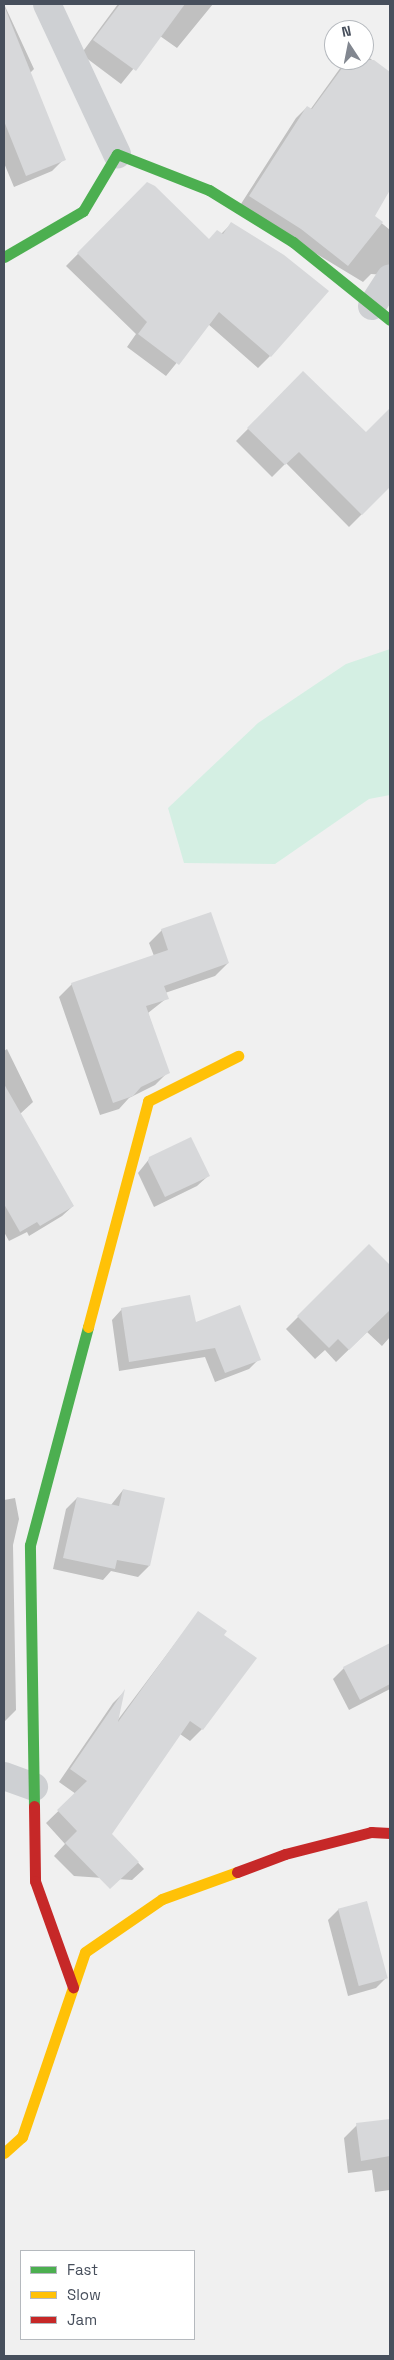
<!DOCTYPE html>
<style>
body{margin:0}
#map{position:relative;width:394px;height:2360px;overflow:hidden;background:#f0f0f0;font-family:"Space Grotesk",sans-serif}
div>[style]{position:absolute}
.green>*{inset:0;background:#d4efe3}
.shadow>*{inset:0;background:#0003}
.building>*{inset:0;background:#d7d8da;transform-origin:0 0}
.street>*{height:28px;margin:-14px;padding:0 14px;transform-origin:14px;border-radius:14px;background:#ced0d3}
.fast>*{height:11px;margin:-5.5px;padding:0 5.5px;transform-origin:5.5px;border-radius:5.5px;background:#4caf50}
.slow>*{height:11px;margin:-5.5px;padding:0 5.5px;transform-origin:5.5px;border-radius:5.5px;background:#ffc107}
.jam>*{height:11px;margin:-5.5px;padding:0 5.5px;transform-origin:5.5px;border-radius:5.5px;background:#c62828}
span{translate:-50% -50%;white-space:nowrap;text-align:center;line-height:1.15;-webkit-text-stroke:4.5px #fff;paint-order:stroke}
.frame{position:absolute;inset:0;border:5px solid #474f5c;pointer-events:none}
.legend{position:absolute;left:20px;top:2250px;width:175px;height:90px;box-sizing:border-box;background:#fff;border:1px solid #b5b9be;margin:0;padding:6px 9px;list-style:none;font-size:15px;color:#474f5c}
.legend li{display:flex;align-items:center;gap:10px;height:25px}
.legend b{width:25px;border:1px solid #b5b9be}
.north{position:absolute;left:324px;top:20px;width:50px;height:50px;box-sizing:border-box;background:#fff;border:1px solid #b5b9be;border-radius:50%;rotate:349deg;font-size:14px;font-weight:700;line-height:20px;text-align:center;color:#474f5c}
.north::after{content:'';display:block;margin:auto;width:18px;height:22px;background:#828790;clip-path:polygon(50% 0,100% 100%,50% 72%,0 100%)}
</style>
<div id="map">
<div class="green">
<i style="clip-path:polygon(390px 649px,390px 795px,369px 799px,275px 864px,184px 863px,168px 808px,258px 723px,346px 664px)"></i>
</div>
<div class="shadow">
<i style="clip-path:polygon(4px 4px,34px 69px,30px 73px,64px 159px,52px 171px,14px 187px,4px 163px)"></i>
<i style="clip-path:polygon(118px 4px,213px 4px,177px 48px,160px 36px,121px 84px,81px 54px)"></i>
<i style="clip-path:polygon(364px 54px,390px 73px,390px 188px,373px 216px,390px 230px,390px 280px,387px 275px,371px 274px,363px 282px,239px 207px,296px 118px,307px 107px,310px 110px,346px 60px,364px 60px)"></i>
<i style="clip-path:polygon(147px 184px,208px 240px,221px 234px,231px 224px,270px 356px,258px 368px,208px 324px,166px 376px,127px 347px,136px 334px,66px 266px)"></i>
<i style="clip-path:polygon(303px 373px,366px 434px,390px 410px,390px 486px,349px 527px,286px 463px,272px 477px,236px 441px)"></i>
<i style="clip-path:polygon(162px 930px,228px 963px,215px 976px,165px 993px,167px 998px,148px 1013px,168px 1072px,155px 1085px,129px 1098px,119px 1109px,100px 1115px,59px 997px,72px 984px,154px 956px,149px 943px)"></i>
<i style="clip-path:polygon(7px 1049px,33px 1102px,20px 1114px,73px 1206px,62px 1216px,29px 1236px,27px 1232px,9px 1241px,4px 1232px,4px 1051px)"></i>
<i style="clip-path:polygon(150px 1158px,208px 1176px,197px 1186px,154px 1207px,138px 1173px)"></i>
<i style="clip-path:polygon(369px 1246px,390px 1267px,390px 1337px,382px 1346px,367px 1332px,336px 1362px,325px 1350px,315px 1359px,286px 1329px)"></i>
<i style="clip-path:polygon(122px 1309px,195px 1324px,259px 1359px,249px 1369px,215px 1382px,205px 1357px,119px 1371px,112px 1320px)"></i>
<i style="clip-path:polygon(123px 1490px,149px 1566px,138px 1577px,111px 1571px,103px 1580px,53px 1569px,66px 1509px,77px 1498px,111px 1505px)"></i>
<i style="clip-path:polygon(15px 1498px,19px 1519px,13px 1545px,16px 1710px,4px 1722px,4px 1500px)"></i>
<i style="clip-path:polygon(198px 1613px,222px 1636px,202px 1729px,190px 1741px,180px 1734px,111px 1834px,144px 1869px,132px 1880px,74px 1876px,54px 1856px,65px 1844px,46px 1823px,76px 1794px,59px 1782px,113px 1703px,123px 1693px,117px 1721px)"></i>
<i style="clip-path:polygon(390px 1645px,390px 1689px,349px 1710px,333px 1679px,344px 1668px)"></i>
<i style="clip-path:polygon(339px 1909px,387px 1977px,376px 1988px,348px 1996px,328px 1920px)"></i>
<i style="clip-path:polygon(390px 2121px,390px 2190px,375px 2192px,372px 2170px,348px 2173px,344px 2138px,357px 2125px)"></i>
</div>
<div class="building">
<i style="clip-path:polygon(120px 4px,185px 4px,136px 71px,93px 40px)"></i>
<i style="clip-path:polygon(5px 8px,66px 160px,26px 176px,4px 121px)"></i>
<i style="clip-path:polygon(348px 60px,374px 60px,390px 72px,390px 190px,375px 216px,383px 222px,348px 266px,301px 229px,249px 196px,307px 106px,312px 109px)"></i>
<i style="clip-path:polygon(147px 182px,155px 186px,209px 239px,217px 230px,223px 234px,231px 222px,284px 255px,329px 291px,271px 357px,219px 312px,179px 365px,138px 334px,147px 322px,77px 253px)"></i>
<i style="clip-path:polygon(303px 371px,366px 432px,390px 408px,390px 487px,362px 515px,299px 452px,285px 465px,247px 428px)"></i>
<i style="clip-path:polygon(211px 912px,229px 963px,164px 986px,169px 999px,146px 1006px,170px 1073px,141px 1087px,133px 1096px,113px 1103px,71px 983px,168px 950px,161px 929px)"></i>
<i style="clip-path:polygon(4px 1084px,74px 1206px,40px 1226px,37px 1222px,20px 1232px,4px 1204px)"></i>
<i style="clip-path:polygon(191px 1137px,210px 1176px,165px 1197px,148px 1162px,149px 1157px)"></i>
<i style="clip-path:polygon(369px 1244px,390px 1265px,390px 1310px,349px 1350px,338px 1339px,329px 1348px,297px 1316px)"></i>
<i style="clip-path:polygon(190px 1295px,196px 1322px,240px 1305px,261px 1360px,225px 1373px,215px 1348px,129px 1362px,121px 1308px)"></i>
<i style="clip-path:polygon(123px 1489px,165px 1498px,150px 1566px,117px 1560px,115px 1569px,63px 1558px,77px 1497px,119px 1506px)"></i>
<i style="clip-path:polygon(198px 1611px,227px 1631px,224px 1635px,257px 1658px,203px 1730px,190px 1721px,112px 1834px,139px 1862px,110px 1889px,65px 1843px,77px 1831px,57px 1810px,87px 1781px,70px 1769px,125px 1689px,118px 1722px)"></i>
<i style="clip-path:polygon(390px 1643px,390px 1684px,360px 1700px,343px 1667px)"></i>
<i style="left:367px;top:1901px;width:80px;height:30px;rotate:75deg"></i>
<i style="clip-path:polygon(390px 2119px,390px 2156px,361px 2161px,356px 2123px)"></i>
</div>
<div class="street">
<i style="left:47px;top:4px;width:166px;rotate:65deg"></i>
<i style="left:372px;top:306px;width:33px;rotate:-57deg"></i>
<i style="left:4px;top:1776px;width:32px;rotate:20deg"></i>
</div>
<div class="fast">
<i style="left:4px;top:257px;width:91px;rotate:-30.2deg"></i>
<i style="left:83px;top:211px;width:66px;rotate:-59.2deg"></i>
<i style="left:117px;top:154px;width:99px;rotate:21.4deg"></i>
<i style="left:209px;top:190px;width:99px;rotate:31.8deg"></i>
<i style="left:293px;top:242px;width:124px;rotate:38.8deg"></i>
<i style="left:34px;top:1806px;width:261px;rotate:-90.9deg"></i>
<i style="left:30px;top:1545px;width:226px;rotate:-75.1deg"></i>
</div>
<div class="slow">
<i style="left:88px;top:1327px;width:234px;rotate:-75.1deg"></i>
<i style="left:148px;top:1101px;width:101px;rotate:-26.6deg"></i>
<i style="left:4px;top:2153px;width:24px;rotate:-42deg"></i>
<i style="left:22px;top:2137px;width:195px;rotate:-71.2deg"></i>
<i style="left:85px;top:1952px;width:93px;rotate:-34.5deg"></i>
<i style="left:162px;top:1899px;width:80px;rotate:-19.8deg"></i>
</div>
<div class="jam">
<i style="left:34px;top:1806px;width:75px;rotate:89.2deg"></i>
<i style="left:35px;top:1881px;width:113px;rotate:70.3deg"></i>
<i style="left:237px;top:1872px;width:51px;rotate:-20.6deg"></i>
<i style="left:285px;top:1854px;width:89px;rotate:-14.3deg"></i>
<i style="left:371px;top:1832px;width:19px;rotate:3deg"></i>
</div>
<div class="frame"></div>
<ul class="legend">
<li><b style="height:6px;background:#4caf50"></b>Fast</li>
<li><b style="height:6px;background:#ffc107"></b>Slow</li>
<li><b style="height:6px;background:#c62828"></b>Jam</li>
</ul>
<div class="north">N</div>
</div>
